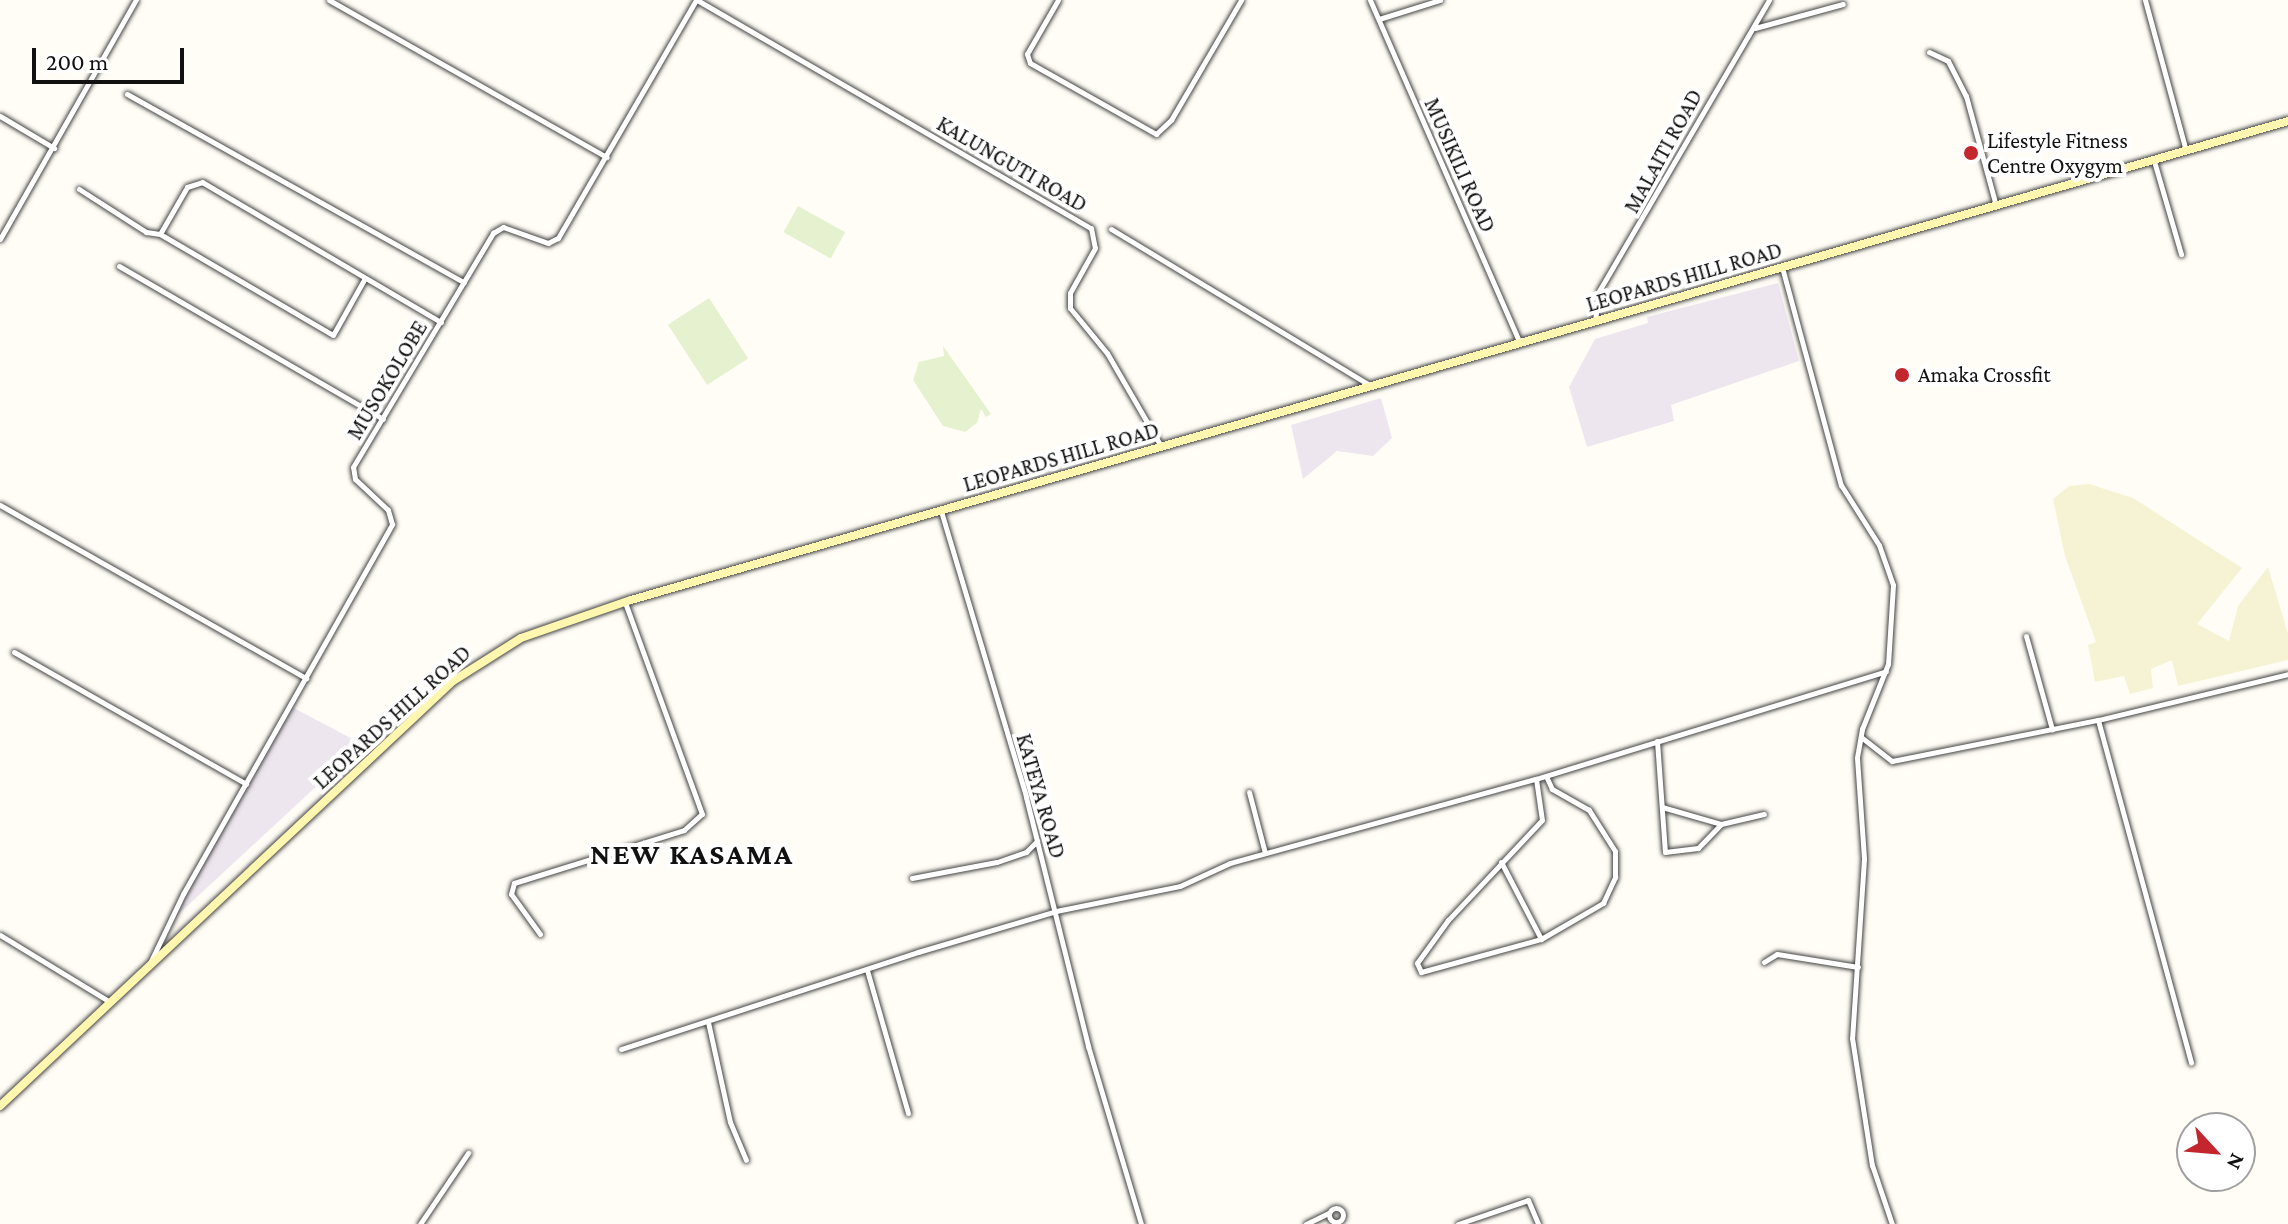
<!DOCTYPE html>
<style>
body{margin:0}
#map{position:relative;width:2288px;height:1224px;overflow:hidden;background:#fffdf5;font-family:"Crimson Pro",serif}
div>[style]{position:absolute}
.industrial>*{inset:0;background:#eee6ef}
.farmland>*{inset:0;background:#f6f3d4}
.pitch>*{inset:0;background:#e6f2cf;transform-origin:0 0}
.roads{filter:drop-shadow(0 0 2px #444) drop-shadow(0 0 2px #444)}
.minor>*{height:5px;margin:-2.5px;padding:0 2.5px;transform-origin:2.5px;border-radius:2.5px;background:#fff}
.minor>.ring{margin:-2.5px;padding:0;box-sizing:content-box;background:none;border:5px solid #fff;border-radius:50%}
.secondary>*{height:8px;margin:-4px;padding:0 4px;transform-origin:4px;border-radius:4px;background:#fff6b0}
.dots>*{width:22px;height:22px;translate:-50% -50%;box-sizing:border-box;border:4px solid #fff;border-radius:50%}
span{translate:-50% -50%;white-space:nowrap;text-align:center;line-height:1.15;-webkit-text-stroke:8px #fff;paint-order:stroke}
.poi-label{font-size:22px;color:#111}
.left{translate:0 -50%;text-align:left}
.street-label{font-size:22px;color:#111}
.district-label{font-size:30px;color:#111;font-weight:700;letter-spacing:2px}
.north{position:absolute;left:2176px;top:1112px;width:80px;height:80px;box-sizing:border-box;background:#fff;border:2px solid #a0a0a0;border-radius:50%;rotate:116deg;font-size:22px;font-weight:700;line-height:32px;text-align:center;color:#111}
.north::after{content:'';display:block;margin:auto;width:28px;height:36px;background:#c4262e;clip-path:polygon(50% 0,100% 100%,50% 72%,0 100%)}
.scale{position:absolute;left:32px;top:48px;width:152px;height:36px;box-sizing:border-box;border:4px solid #111;border-top:0;padding-left:10px;font-size:24px;line-height:28px;white-space:nowrap;color:#111;-webkit-text-stroke:6px #fff;paint-order:stroke}
</style>
<div id="map">
<div class="industrial">
<i style="clip-path:polygon(1778px 283px,1799px 361px,1671px 405px,1674px 421px,1587px 447px,1569px 387px,1595px 339px,1648px 323px,1647px 317px)"></i>
<i style="clip-path:polygon(1381px 398px,1392px 438px,1373px 456px,1337px 451px,1303px 479px,1291px 425px)"></i>
<i style="clip-path:polygon(290px 706px,362px 744px,170px 922px)"></i>
</div>
<div class="farmland">
<i style="clip-path:polygon(2089px 484px,2133px 498px,2242px 568px,2197px 624px,2229px 641px,2238px 606px,2268px 567px,2288px 634px,2288px 660px,2178px 686px,2172px 660px,2151px 669px,2153px 688px,2130px 694px,2124px 676px,2095px 682px,2088px 645px,2096px 642px,2065px 556px,2053px 499px,2069px 486px)"></i>
</div>
<div class="pitch">
<i style="left:798px;top:206px;width:54px;height:30px;rotate:29deg"></i>
<i style="left:709px;top:298px;width:72px;height:49px;rotate:57deg"></i>
<i style="clip-path:polygon(943px 346px,991px 414px,986px 417px,981px 409px,977px 423px,965px 432px,943px 426px,913px 380px,919px 362px,944px 356px)"></i>
</div>
<div class="roads">
<div class="minor">
<i style="left:329px;top:0;width:319px;rotate:29.5deg"></i>
<i style="left:697px;top:0;width:455px;rotate:30.1deg"></i>
<i style="left:1091px;top:228px;width:20px;rotate:79deg"></i>
<i style="left:1095px;top:248px;width:51px;rotate:119.1deg"></i>
<i style="left:1070px;top:293px;width:15px;rotate:90deg"></i>
<i style="left:1070px;top:308px;width:58px;rotate:50.6deg"></i>
<i style="left:1107px;top:353px;width:108px;rotate:59.9deg"></i>
<i style="left:1058px;top:0;width:62px;rotate:119.9deg"></i>
<i style="left:1027px;top:54px;width:9px;rotate:72deg"></i>
<i style="left:1030px;top:63px;width:145px;rotate:29.4deg"></i>
<i style="left:1156px;top:134px;width:21px;rotate:-43deg"></i>
<i style="left:1171px;top:120px;width:139px;rotate:-59.7deg"></i>
<i style="left:1370px;top:0;width:374px;rotate:66.4deg"></i>
<i style="left:2145px;top:0;width:156px;rotate:74.8deg"></i>
<i style="left:1379px;top:19px;width:64px;rotate:-17.3deg"></i>
<i style="left:1755px;top:28px;width:91px;rotate:-15.3deg"></i>
<i style="left:1929px;top:52px;width:21px;rotate:25deg"></i>
<i style="left:1948px;top:61px;width:39px;rotate:63deg"></i>
<i style="left:1966px;top:96px;width:114px;rotate:74.7deg"></i>
<i style="left:127px;top:94px;width:386px;rotate:29.2deg"></i>
<i style="left:0;top:116px;width:63px;rotate:30.7deg"></i>
<i style="left:2154px;top:161px;width:97px;rotate:73.8deg"></i>
<i style="left:79px;top:189px;width:80px;rotate:32.7deg"></i>
<i style="left:146px;top:232px;width:14px;rotate:8deg"></i>
<i style="left:160px;top:234px;width:54px;rotate:-60.1deg"></i>
<i style="left:187px;top:187px;width:16px;rotate:-18deg"></i>
<i style="left:202px;top:182px;width:277px;rotate:30.4deg"></i>
<i style="left:1111px;top:229px;width:304px;rotate:31.1deg"></i>
<i style="left:160px;top:234px;width:200px;rotate:30.3deg"></i>
<i style="left:333px;top:335px;width:65px;rotate:-60.7deg"></i>
<i style="left:0;top:239px;width:275px;rotate:-60.4deg"></i>
<i style="left:119px;top:266px;width:305px;rotate:30.1deg"></i>
<i style="left:1782px;top:267px;width:226px;rotate:74.9deg"></i>
<i style="left:1841px;top:485px;width:71px;rotate:57.7deg"></i>
<i style="left:1879px;top:545px;width:42px;rotate:70.7deg"></i>
<i style="left:1893px;top:585px;width:79px;rotate:93.6deg"></i>
<i style="left:1888px;top:664px;width:70px;rotate:111.8deg"></i>
<i style="left:1862px;top:729px;width:29px;rotate:100deg"></i>
<i style="left:1857px;top:758px;width:101px;rotate:86deg"></i>
<i style="left:1864px;top:859px;width:179px;rotate:93.8deg"></i>
<i style="left:1852px;top:1038px;width:129px;rotate:81.1deg"></i>
<i style="left:1872px;top:1165px;width:62px;rotate:71.3deg"></i>
<i style="left:1595px;top:320px;width:29px;rotate:-82deg"></i>
<i style="left:1599px;top:291px;width:337px;rotate:-59.7deg"></i>
<i style="left:0;top:505px;width:352px;rotate:29.5deg"></i>
<i style="left:941px;top:511px;width:298px;rotate:73.4deg"></i>
<i style="left:1026px;top:797px;width:257px;rotate:76deg"></i>
<i style="left:1088px;top:1046px;width:186px;rotate:73.4deg"></i>
<i style="left:2026px;top:636px;width:97px;rotate:74.4deg"></i>
<i style="left:14px;top:652px;width:267px;rotate:29.6deg"></i>
<i style="left:2098px;top:720px;width:355px;rotate:74.8deg"></i>
<i style="left:1861px;top:737px;width:39px;rotate:38deg"></i>
<i style="left:1892px;top:761px;width:210px;rotate:-11.3deg"></i>
<i style="left:2098px;top:720px;width:195px;rotate:-13.6deg"></i>
<i style="left:1657px;top:741px;width:111px;rotate:85.9deg"></i>
<i style="left:1665px;top:852px;width:33px;rotate:-7deg"></i>
<i style="left:1698px;top:848px;width:33px;rotate:-46deg"></i>
<i style="left:1536px;top:779px;width:41px;rotate:81.7deg"></i>
<i style="left:1542px;top:820px;width:137px;rotate:133.2deg"></i>
<i style="left:1448px;top:920px;width:53px;rotate:125.8deg"></i>
<i style="left:1417px;top:963px;width:10px;rotate:66deg"></i>
<i style="left:1421px;top:972px;width:124px;rotate:-15.4deg"></i>
<i style="left:1541px;top:939px;width:72px;rotate:-30.1deg"></i>
<i style="left:1603px;top:903px;width:29px;rotate:-65deg"></i>
<i style="left:1615px;top:877px;width:26px;rotate:-90deg"></i>
<i style="left:1615px;top:851px;width:49px;rotate:-122.4deg"></i>
<i style="left:1589px;top:810px;width:43px;rotate:-150.4deg"></i>
<i style="left:1552px;top:789px;width:14px;rotate:-115deg"></i>
<i style="left:1249px;top:792px;width:63px;rotate:75.3deg"></i>
<i style="left:1662px;top:807px;width:61px;rotate:16.1deg"></i>
<i style="left:1721px;top:824px;width:44px;rotate:-13.1deg"></i>
<i style="left:1501px;top:862px;width:87px;rotate:62.5deg"></i>
<i style="left:912px;top:878px;width:86px;rotate:-10.7deg"></i>
<i style="left:997px;top:862px;width:31px;rotate:-19deg"></i>
<i style="left:1026px;top:852px;width:16px;rotate:-45deg"></i>
<i style="left:540px;top:934px;width:49px;rotate:-125.9deg"></i>
<i style="left:511px;top:894px;width:11px;rotate:-75deg"></i>
<i style="left:514px;top:883px;width:178px;rotate:-17.3deg"></i>
<i style="left:684px;top:830px;width:24px;rotate:-42deg"></i>
<i style="left:702px;top:814px;width:225px;rotate:-110deg"></i>
<i style="left:0;top:935px;width:129px;rotate:31.3deg"></i>
<i style="left:1764px;top:962px;width:15px;rotate:-32deg"></i>
<i style="left:1777px;top:954px;width:82px;rotate:9.1deg"></i>
<i style="left:149px;top:965px;width:79px;rotate:-64.4deg"></i>
<i style="left:183px;top:894px;width:425px;rotate:-60.5deg"></i>
<i style="left:392px;top:524px;width:15px;rotate:-106deg"></i>
<i style="left:388px;top:510px;width:45px;rotate:-136.8deg"></i>
<i style="left:355px;top:479px;width:12px;rotate:-99deg"></i>
<i style="left:353px;top:467px;width:273px;rotate:-59.1deg"></i>
<i style="left:493px;top:233px;width:12px;rotate:-31deg"></i>
<i style="left:503px;top:227px;width:48px;rotate:19.6deg"></i>
<i style="left:548px;top:243px;width:11px;rotate:-27deg"></i>
<i style="left:558px;top:238px;width:275px;rotate:-59.9deg"></i>
<i style="left:867px;top:970px;width:149px;rotate:74deg"></i>
<i style="left:708px;top:1022px;width:102px;rotate:77.6deg"></i>
<i style="left:730px;top:1122px;width:41px;rotate:67.2deg"></i>
<i style="left:621px;top:1049px;width:312px;rotate:-18.1deg"></i>
<i style="left:918px;top:952px;width:144px;rotate:-16.5deg"></i>
<i style="left:1056px;top:911px;width:126px;rotate:-11.4deg"></i>
<i style="left:1180px;top:886px;width:55px;rotate:-24.7deg"></i>
<i style="left:1230px;top:863px;width:317px;rotate:-15.4deg"></i>
<i style="left:1536px;top:779px;width:366px;rotate:-17.1deg"></i>
<i class="ring" style="left:1329px;top:1208px;width:9px;height:9px"></i>
<i style="left:420px;top:1224px;width:86px;rotate:-55.9deg"></i>
<i style="left:1306px;top:1224px;width:25px;rotate:-26deg"></i>
<i style="left:1458px;top:1224px;width:74px;rotate:-18.9deg"></i>
<i style="left:1528px;top:1200px;width:26px;rotate:67deg"></i>
</div>
<div class="secondary">
<i style="left:0;top:1106px;width:621px;rotate:-43.17deg"></i>
<i style="left:453px;top:681px;width:80px;rotate:-32.3deg"></i>
<i style="left:521px;top:638px;width:116px;rotate:-19.1deg"></i>
<i style="left:631px;top:600px;width:1725px;rotate:-16.12deg"></i>
</div>
</div>
<div class="dots">
<i style="left:1971px;top:153px;background:#c4262e"></i>
<i style="left:1902px;top:375px;background:#c4262e"></i>
</div>
<div class="poi-label">
<span class="left" style="left:1987px;top:153px">Lifestyle Fitness<br>Centre Oxygym</span>
<span class="left" style="left:1918px;top:375px">Amaka Crossfit</span>
</div>
<div class="street-label">
<span style="left:1663px;top:151px;rotate:-61deg">MALAITI ROAD</span>
<span style="left:1012px;top:164px;rotate:30deg">KALUNGUTI ROAD</span>
<span style="left:1460px;top:165px;rotate:66deg">MUSIKILI ROAD</span>
<span style="left:1684px;top:277px;rotate:-16deg">LEOPARDS HILL ROAD</span>
<span style="left:387px;top:380px;rotate:-59deg">MUSOKOLOBE</span>
<span style="left:1061px;top:457px;rotate:-16deg">LEOPARDS HILL ROAD</span>
<span style="left:392px;top:717px;rotate:-42deg">LEOPARDS HILL ROAD</span>
<span style="left:1041px;top:796px;rotate:74deg">KATEYA ROAD</span>
</div>
<div class="district-label">
<span style="left:692px;top:854px">NEW KASAMA</span>
</div>
<div class="north">N</div>
<div class="scale">200 m</div>
</div>
